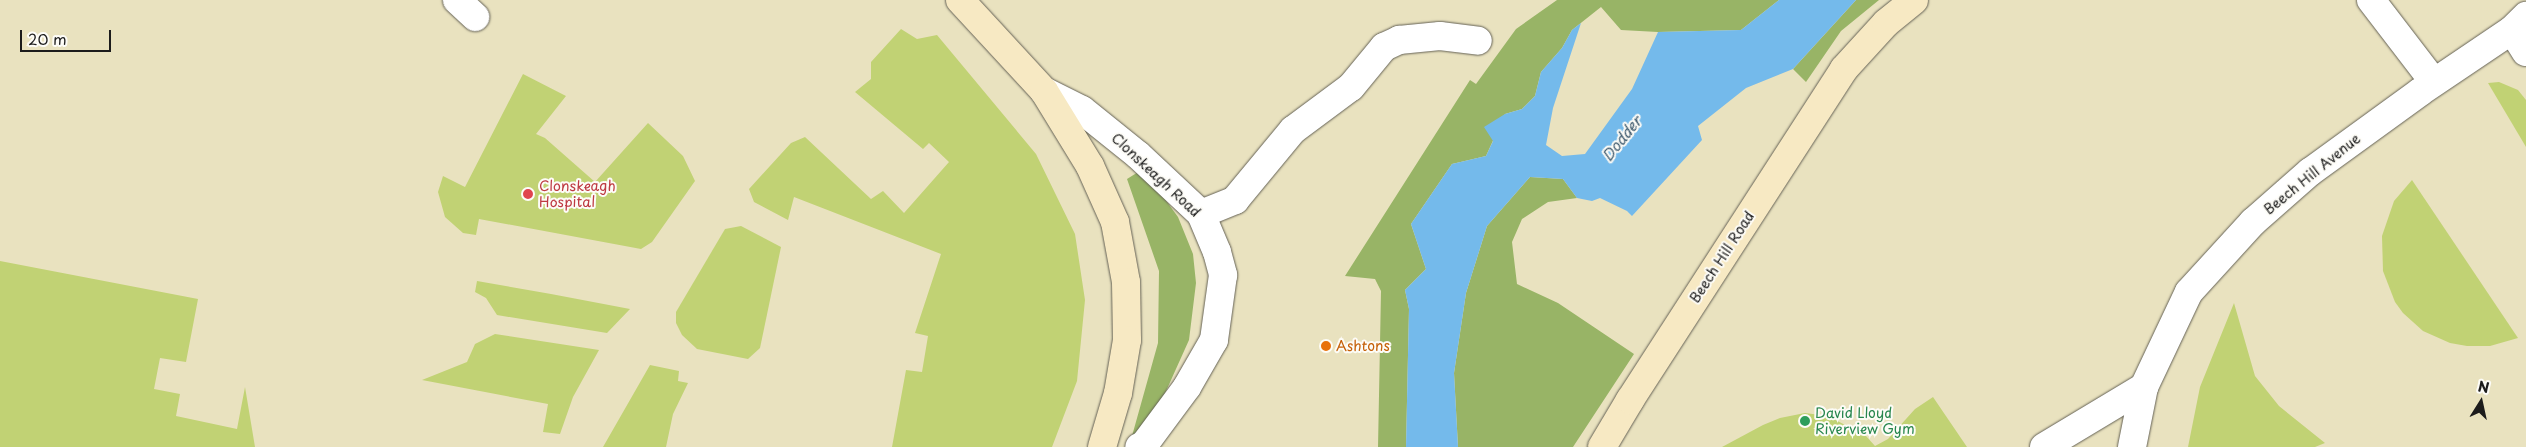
<!DOCTYPE html>
<style>
body{margin:0}
#map{position:relative;width:2526px;height:447px;overflow:hidden;background:#e9e2bf;font-family:"Playpen Sans",sans-serif}
div>[style]{position:absolute}
.green>*{inset:0;background:#c1d274}
.forest>*{inset:0;background:#98b466}
.water>*{inset:0;background:#74baeb}
.roads{filter:drop-shadow(0 0 1px #646155) drop-shadow(0 0 1px #646155)}
.street>*{height:28px;margin:-14px;padding:0 14px;transform-origin:14px;border-radius:14px;background:#fff}
.secondary>*{height:28px;margin:-14px;padding:0 14px;transform-origin:14px;border-radius:14px;background:#f7e9c3}
.dots>*{width:14px;height:14px;translate:-50% -50%;box-sizing:border-box;border:2px solid #fdfcf7;border-radius:50%}
span{translate:-50% -50%;white-space:nowrap;text-align:center;line-height:1.15;-webkit-text-stroke:4px #fdfcf7;paint-order:stroke}
.street-label{font-size:14px;color:#1c1c1c}
.health-label{font-size:14px;color:#be3a42}
.left{translate:0 -50%;text-align:left}
.food-label{font-size:14px;color:#c56008}
.leisure-label{font-size:14px;color:#27864d}
.water-label{font-size:15px;color:#3f5b6f;font-style:italic}
.north{position:absolute;left:2456px;top:377px;width:50px;height:50px;-webkit-text-stroke:4px #fdfcf7;paint-order:stroke;rotate:10deg;font-size:14px;font-weight:700;line-height:20px;text-align:center;color:#1c1c1c}
.north::after{content:'';display:block;margin:auto;width:18px;height:22px;background:#1c1c1c;clip-path:polygon(50% 0,100% 100%,50% 72%,0 100%)}
.scale{position:absolute;left:20px;top:30px;width:91px;height:22px;box-sizing:border-box;border:2px solid #1c1c1c;border-top:0;padding-left:6px;font-size:15px;line-height:18px;white-space:nowrap;color:#1c1c1c;-webkit-text-stroke:4px #fdfcf7;paint-order:stroke}
</style>
<div id="map">
<div class="green">
<i style="clip-path:polygon(901px 29px,917px 39px,937px 35px,1036px 154px,1075px 234px,1085px 300px,1077px 381px,1052px 447px,892px 447px,906px 370px,922px 372px,928px 336px,915px 333px,941px 254px,794px 197px,788px 220px,754px 202px,749px 189px,791px 143px,805px 137px,871px 199px,883px 191px,904px 213px,949px 162px,929px 143px,923px 149px,855px 92px,871px 79px,871px 62px)"></i>
<i style="clip-path:polygon(523px 74px,566px 96px,536px 134px,545px 138px,595px 182px,648px 123px,683px 156px,695px 181px,652px 242px,641px 249px,479px 219px,476px 235px,463px 233px,445px 217px,438px 192px,443px 176px,465px 187px)"></i>
<i style="clip-path:polygon(2499px 82px,2518px 90px,2526px 100px,2526px 147px,2488px 83px)"></i>
<i style="clip-path:polygon(2412px 180px,2518px 338px,2490px 346px,2467px 346px,2450px 343px,2423px 331px,2403px 313px,2395px 302px,2383px 271px,2382px 236px,2394px 201px)"></i>
<i style="clip-path:polygon(741px 226px,781px 247px,760px 348px,748px 359px,697px 349px,682px 335px,676px 323px,676px 312px,725px 229px)"></i>
<i style="clip-path:polygon(0 261px,198px 299px,186px 362px,160px 358px,154px 389px,180px 394px,176px 416px,237px 429px,245px 387px,255px 447px,0 447px)"></i>
<i style="clip-path:polygon(477px 281px,551px 294px,630px 309px,607px 333px,497px 315px,486px 298px,475px 292px)"></i>
<i style="clip-path:polygon(2234px 303px,2255px 376px,2279px 406px,2325px 443px,2315px 447px,2188px 447px,2200px 387px)"></i>
<i style="clip-path:polygon(495px 334px,599px 350px,573px 397px,560px 434px,543px 432px,548px 404px,422px 380px,467px 362px,475px 344px)"></i>
<i style="clip-path:polygon(650px 365px,679px 371px,678px 381px,688px 383px,673px 414px,666px 447px,603px 447px)"></i>
<i style="clip-path:polygon(1933px 397px,1967px 447px,1722px 447px,1763px 425px,1780px 418px,1805px 413px,1828px 416px,1866px 436px,1875px 446px,1888px 439px,1915px 409px)"></i>
</div>
<div class="forest">
<i style="clip-path:polygon(1557px 0,1779px 0,1741px 30px,1658px 32px,1621px 30px,1601px 7px,1572px 30px,1562px 48px,1541px 72px,1535px 96px,1522px 109px,1505px 114px,1486px 156px,1452px 164px,1411px 224px,1426px 269px,1405px 290px,1409px 309px,1406px 447px,1378px 447px,1381px 291px,1375px 279px,1345px 276px,1470px 80px,1476px 84px,1516px 29px)"></i>
<i style="clip-path:polygon(1856px 0,1879px 0,1841px 31px,1806px 82px,1793px 69px)"></i>
<i style="clip-path:polygon(1143px 169px,1178px 217px,1193px 254px,1196px 283px,1189px 340px,1158px 409px,1132px 436px,1158px 343px,1159px 271px,1127px 179px)"></i>
<i style="clip-path:polygon(1530px 177px,1563px 179px,1577px 198px,1548px 202px,1522px 219px,1512px 242px,1517px 284px,1558px 303px,1634px 354px,1573px 447px,1458px 447px,1454px 373px,1466px 293px,1487px 226px)"></i>
</div>
<div class="water">
<i style="clip-path:polygon(1779px 0,1856px 0,1793px 69px,1746px 88px,1698px 126px,1702px 140px,1632px 216px,1627px 211px,1600px 198px,1592px 201px,1577px 198px,1563px 179px,1530px 177px,1487px 226px,1466px 293px,1454px 373px,1458px 447px,1406px 447px,1409px 309px,1405px 290px,1426px 269px,1411px 224px,1452px 164px,1486px 156px,1493px 141px,1484px 127px,1505px 114px,1522px 109px,1535px 96px,1541px 72px,1562px 48px,1572px 30px,1581px 23px,1553px 108px,1546px 145px,1562px 156px,1585px 154px,1632px 89px,1658px 32px,1741px 30px)"></i>
</div>
<div class="roads">
<div class="street">
<i style="left:457px;top:0;width:25px;rotate:43deg"></i>
<i style="left:2371px;top:0;width:103px;rotate:52.5deg"></i>
<i style="left:2512px;top:30px;width:26px;rotate:58deg"></i>
<i style="left:1044px;top:91px;width:42px;rotate:26.6deg"></i>
<i style="left:1082px;top:110px;width:72px;rotate:38.8deg"></i>
<i style="left:1138px;top:155px;width:86px;rotate:43.1deg"></i>
<i style="left:1201px;top:214px;width:41px;rotate:67.2deg"></i>
<i style="left:1217px;top:252px;width:24px;rotate:75deg"></i>
<i style="left:1223px;top:275px;width:66px;rotate:97.9deg"></i>
<i style="left:1214px;top:340px;width:54px;rotate:119.9deg"></i>
<i style="left:1187px;top:387px;width:72px;rotate:126.6deg"></i>
<i style="left:1144px;top:445px;width:5px;rotate:158deg"></i>
<i style="left:1201px;top:214px;width:37px;rotate:-22deg"></i>
<i style="left:1235px;top:200px;width:91px;rotate:-50.4deg"></i>
<i style="left:1293px;top:130px;width:72px;rotate:-36.6deg"></i>
<i style="left:1351px;top:87px;width:52px;rotate:-50.5deg"></i>
<i style="left:1384px;top:47px;width:17px;rotate:-25deg"></i>
<i style="left:1399px;top:40px;width:41px;rotate:-5.6deg"></i>
<i style="left:1440px;top:36px;width:38px;rotate:7deg"></i>
<i style="left:2044px;top:447px;width:117px;rotate:-31deg"></i>
<i style="left:2132px;top:447px;width:61px;rotate:-78.7deg"></i>
<i style="left:2144px;top:387px;width:105px;rotate:-64.7deg"></i>
<i style="left:2189px;top:292px;width:95px;rotate:-47.6deg"></i>
<i style="left:2253px;top:222px;width:76px;rotate:-41.3deg"></i>
<i style="left:2310px;top:172px;width:136px;rotate:-36deg"></i>
<i style="left:2420px;top:92px;width:111px;rotate:-34deg"></i>
<i style="left:2512px;top:30px;width:20px;rotate:-45deg"></i>
</div>
<div class="secondary">
<i style="left:960px;top:0;width:124px;rotate:47.3deg"></i>
<i style="left:1044px;top:91px;width:88px;rotate:58.5deg"></i>
<i style="left:1090px;top:166px;width:61px;rotate:65.9deg"></i>
<i style="left:1115px;top:222px;width:61px;rotate:79.6deg"></i>
<i style="left:1126px;top:282px;width:58px;rotate:89deg"></i>
<i style="left:1127px;top:340px;width:54px;rotate:99.6deg"></i>
<i style="left:1118px;top:393px;width:56px;rotate:106.5deg"></i>
<i style="left:1602px;top:447px;width:55px;rotate:-59.2deg"></i>
<i style="left:1630px;top:400px;width:394px;rotate:-57.1deg"></i>
<i style="left:1844px;top:69px;width:62px;rotate:-47.6deg"></i>
<i style="left:1886px;top:23px;width:36px;rotate:-39deg"></i>
</div>
</div>
<div class="dots">
<i style="left:528px;top:194px;background:#e0444e"></i>
<i style="left:1326px;top:346px;background:#e8710a"></i>
<i style="left:1805px;top:421px;background:#2e9e5b"></i>
</div>
<div class="street-label">
<span style="left:2312px;top:174px;rotate:-39deg">Beech Hill Avenue</span>
<span style="left:1156px;top:175px;rotate:43deg">Clonskeagh Road</span>
<span style="left:1722px;top:257px;rotate:-57deg">Beech Hill Road</span>
</div>
<div class="health-label">
<span class="left" style="left:539px;top:194px">Clonskeagh<br>Hospital</span>
</div>
<div class="food-label">
<span class="left" style="left:1336px;top:346px">Ashtons</span>
</div>
<div class="leisure-label">
<span class="left" style="left:1815px;top:421px">David Lloyd<br>Riverview Gym</span>
</div>
<div class="water-label">
<span style="left:1621px;top:138px;rotate:-51deg">Dodder</span>
</div>
<div class="north">N</div>
<div class="scale">20 m</div>
</div>
